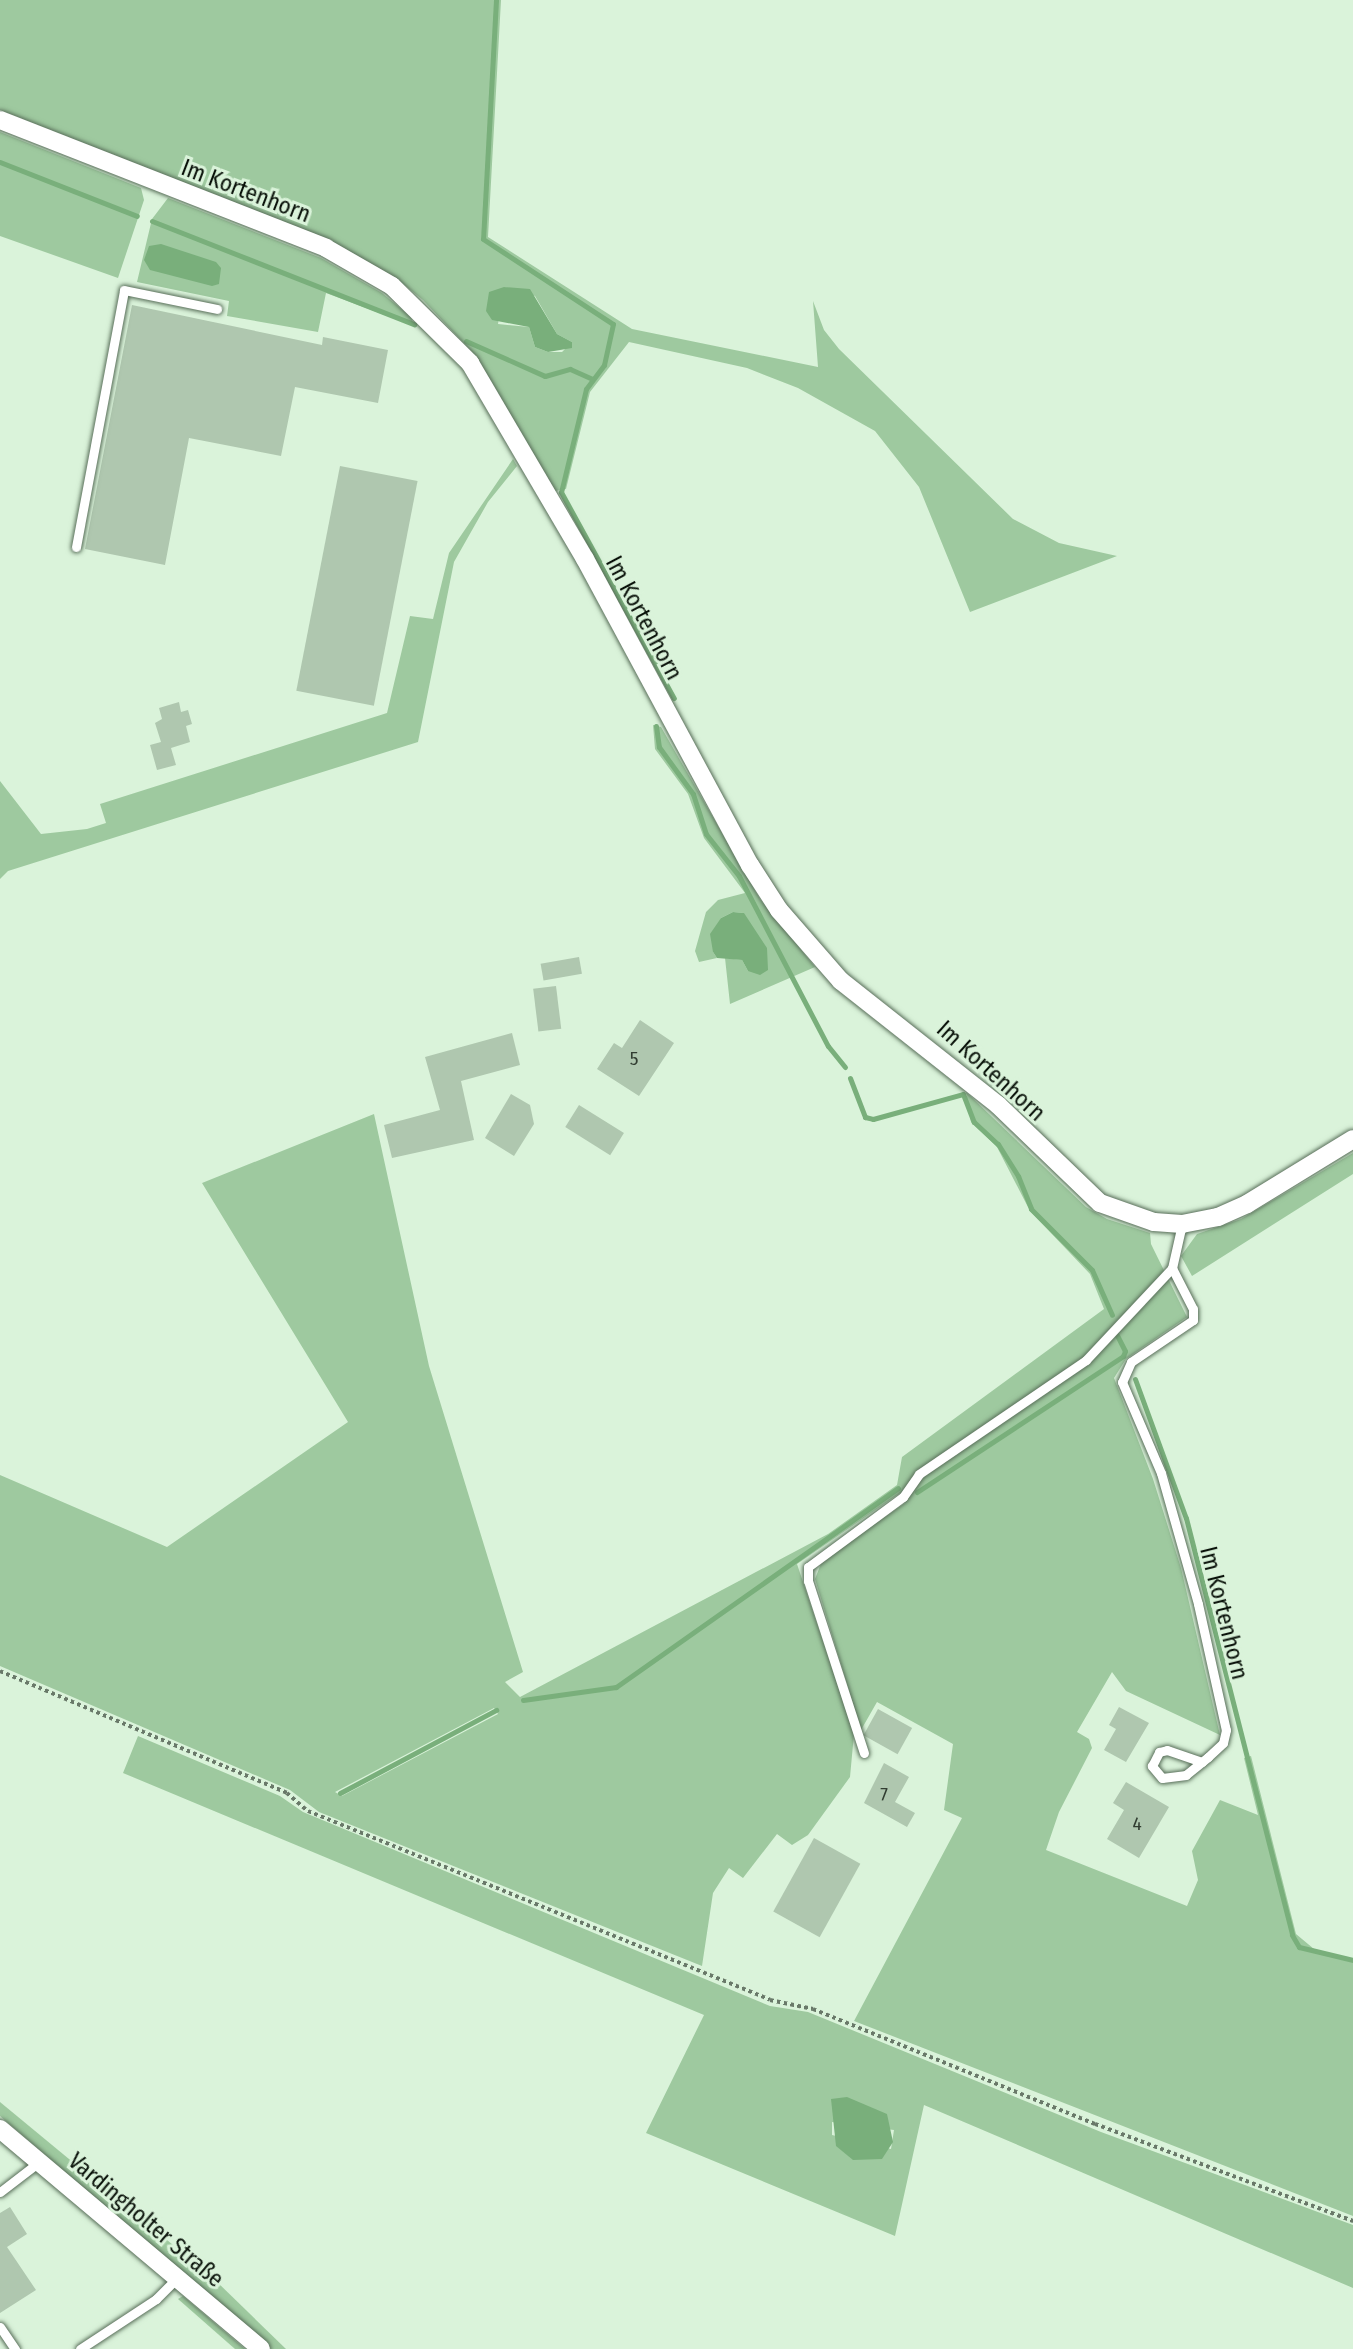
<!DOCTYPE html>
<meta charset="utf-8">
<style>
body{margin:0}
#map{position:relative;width:1353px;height:2349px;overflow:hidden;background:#daf3da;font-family:"Fira Sans Condensed",sans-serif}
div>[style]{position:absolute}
.green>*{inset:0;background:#9ec99f}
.water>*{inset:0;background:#79af7b}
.stream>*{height:5px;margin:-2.5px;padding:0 2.5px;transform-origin:2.5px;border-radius:2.5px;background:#79af7b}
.building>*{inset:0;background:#afc7af;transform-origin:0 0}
.path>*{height:3.5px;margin-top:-1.75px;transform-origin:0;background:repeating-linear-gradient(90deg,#697969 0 3.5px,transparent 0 7px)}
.roads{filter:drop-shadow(0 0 2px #586e59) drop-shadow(0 0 2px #586e59)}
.service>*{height:9px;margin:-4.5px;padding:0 4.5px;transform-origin:4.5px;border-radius:4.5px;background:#fff}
.minor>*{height:18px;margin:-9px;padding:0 9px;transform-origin:9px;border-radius:9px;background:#fff}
span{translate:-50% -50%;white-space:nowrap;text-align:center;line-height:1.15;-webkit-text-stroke:6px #daf3da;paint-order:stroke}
.number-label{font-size:19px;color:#323e32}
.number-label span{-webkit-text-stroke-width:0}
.street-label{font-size:23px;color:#091109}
</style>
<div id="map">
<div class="green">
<i style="clip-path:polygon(evenodd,0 0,501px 0,488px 237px,632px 329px,818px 367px,813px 301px,824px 330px,839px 349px,1013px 519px,1059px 543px,1117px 556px,970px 612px,919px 487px,875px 431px,798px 388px,747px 368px,629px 342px,590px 392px,566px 489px,555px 491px,475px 355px,423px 300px,396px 278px,330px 240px,0 110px,0 0,504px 287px,535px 296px,557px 334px,572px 342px,562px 352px,548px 352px,535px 347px,529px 327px,498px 324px,504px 287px)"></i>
<i style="clip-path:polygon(0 132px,141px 188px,144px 200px,118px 278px,0 236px)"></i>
<i style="clip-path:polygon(168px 198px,321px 258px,382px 293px,411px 317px,414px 326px,326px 293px,318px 332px,227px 316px,229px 301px,137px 282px,152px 219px)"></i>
<i style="clip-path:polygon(513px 459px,517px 466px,488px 502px,454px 562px,418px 742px,8px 871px,0 879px,0 781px,41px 834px,87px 829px,106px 823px,100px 804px,387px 713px,410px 616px,433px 619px,449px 553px)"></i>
<i style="clip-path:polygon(653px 725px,661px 727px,760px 899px,815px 967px,730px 1004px,725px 958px,742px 960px,748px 971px,744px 913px,733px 912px,721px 918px,713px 952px,717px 958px,699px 962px,695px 951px,706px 912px,718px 900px,745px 893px,704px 838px,688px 794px,655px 749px)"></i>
<i style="clip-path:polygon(evenodd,966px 1092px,1086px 1207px,1107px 1219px,1150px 1233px,1151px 1244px,1187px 1317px,1126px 1359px,1114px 1378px,1153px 1479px,1181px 1568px,1220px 1735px,1126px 1691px,1112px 1672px,1077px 1732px,1089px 1739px,1092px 1748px,1059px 1812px,1046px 1850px,1187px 1906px,1198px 1880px,1192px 1851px,1220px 1800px,1258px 1815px,1244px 1758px,1251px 1756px,1296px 1934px,1314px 1949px,1353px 1960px,1353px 2216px,854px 2021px,962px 1818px,944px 1810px,953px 1744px,877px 1702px,861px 1730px,815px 1579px,822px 1561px,905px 1503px,900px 1493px,797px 1564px,854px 1734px,850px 1777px,808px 1835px,792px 1845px,777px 1834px,743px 1878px,729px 1868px,713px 1893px,702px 1966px,319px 1812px,290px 1790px,0 1666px,0 1475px,167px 1547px,348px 1422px,202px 1183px,374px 1114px,429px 1366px,523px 1672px,505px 1682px,520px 1697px,828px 1534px,897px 1485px,902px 1457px,1104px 1309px,1090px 1274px,1030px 1211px,997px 1147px,971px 1122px,966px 1092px,494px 1708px,498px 1714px,342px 1796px,335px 1792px,494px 1708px)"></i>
<i style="clip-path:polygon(1353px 1153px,1353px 1174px,1192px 1276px,1181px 1256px,1197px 1234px,1241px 1219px)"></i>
<i style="clip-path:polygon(evenodd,138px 1736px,280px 1796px,303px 1812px,770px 2006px,808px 2012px,1101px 2132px,1353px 2225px,1353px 2288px,924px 2105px,895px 2236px,646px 2133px,704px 2015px,123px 1773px,138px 1736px,832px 2122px,894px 2130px,891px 2149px,832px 2135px,832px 2122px)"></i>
<i style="clip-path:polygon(0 2102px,213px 2278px,286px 2349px,271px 2349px,0 2116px)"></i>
<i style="clip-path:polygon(183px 2296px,245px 2349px,235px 2349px,178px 2299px)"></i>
</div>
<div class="water">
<i style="clip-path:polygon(161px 244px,216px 262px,221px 268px,219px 284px,212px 286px,150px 270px,144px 260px,149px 246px)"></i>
<i style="clip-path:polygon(504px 287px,530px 289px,557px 334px,572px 342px,572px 348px,548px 352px,535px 347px,529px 327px,492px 320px,486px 311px,489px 292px)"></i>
<i style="clip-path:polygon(733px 912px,744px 913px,767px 948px,768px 970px,760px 975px,748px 971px,742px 960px,717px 958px,713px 952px,710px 934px,721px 918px)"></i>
<i style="clip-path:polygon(847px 2097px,887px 2114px,893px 2142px,882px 2159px,853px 2160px,836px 2146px,831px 2099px)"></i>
</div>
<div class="stream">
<i style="left:496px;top:0;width:239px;rotate:93.1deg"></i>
<i style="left:483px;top:239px;width:155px;rotate:33.2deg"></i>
<i style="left:613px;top:324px;width:42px;rotate:102.4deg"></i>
<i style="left:604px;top:365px;width:30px;rotate:127deg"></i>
<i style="left:586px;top:389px;width:106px;rotate:103.6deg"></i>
<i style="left:561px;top:492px;width:235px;rotate:61.3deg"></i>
<i style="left:0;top:162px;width:147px;rotate:21.5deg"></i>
<i style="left:152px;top:221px;width:282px;rotate:21.5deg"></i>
<i style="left:466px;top:341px;width:86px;rotate:23.9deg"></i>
<i style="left:545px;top:376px;width:26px;rotate:-16deg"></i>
<i style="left:570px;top:369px;width:24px;rotate:24deg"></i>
<i style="left:656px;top:726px;width:21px;rotate:82deg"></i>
<i style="left:659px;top:747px;width:58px;rotate:54.1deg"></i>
<i style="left:693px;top:794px;width:42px;rotate:72deg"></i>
<i style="left:706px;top:834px;width:53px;rotate:51.8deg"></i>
<i style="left:739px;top:876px;width:192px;rotate:62.4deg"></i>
<i style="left:828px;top:1046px;width:27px;rotate:51deg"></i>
<i style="left:850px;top:1078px;width:42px;rotate:69deg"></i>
<i style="left:865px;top:1117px;width:8px;rotate:14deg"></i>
<i style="left:873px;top:1119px;width:93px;rotate:-15.5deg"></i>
<i style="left:963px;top:1094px;width:30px;rotate:69deg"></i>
<i style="left:974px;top:1122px;width:33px;rotate:43deg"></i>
<i style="left:998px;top:1144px;width:38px;rotate:58deg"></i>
<i style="left:1018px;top:1176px;width:35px;rotate:68deg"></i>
<i style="left:1031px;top:1209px;width:86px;rotate:45deg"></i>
<i style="left:1092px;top:1270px;width:49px;rotate:66deg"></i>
<i style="left:1135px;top:1379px;width:148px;rotate:69.9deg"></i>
<i style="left:1186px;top:1518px;width:430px;rotate:75.7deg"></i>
<i style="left:1292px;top:1935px;width:14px;rotate:60deg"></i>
<i style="left:1299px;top:1947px;width:56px;rotate:13.5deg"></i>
<i style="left:917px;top:1492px;width:247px;rotate:-33.4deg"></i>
<i style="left:1123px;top:1356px;width:5px;rotate:-68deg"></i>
<i style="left:1125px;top:1351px;width:18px;rotate:-117deg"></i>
<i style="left:523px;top:1700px;width:94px;rotate:-8deg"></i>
<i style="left:616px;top:1687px;width:345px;rotate:-35.2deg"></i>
<i style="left:340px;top:1793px;width:177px;rotate:-28deg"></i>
</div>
<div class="building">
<i style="clip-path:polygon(132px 305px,322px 345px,323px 337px,388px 350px,378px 403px,295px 387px,281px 456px,189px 438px,165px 565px,85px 549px)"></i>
<i style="left:340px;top:466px;width:79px;height:229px;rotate:11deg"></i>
<i style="clip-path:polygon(179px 702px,181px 712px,188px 710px,192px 724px,186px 726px,190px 742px,171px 748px,176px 765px,157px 770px,150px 745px,161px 742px,155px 723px,162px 719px,159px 708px)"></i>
<i style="left:579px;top:957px;width:17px;height:39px;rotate:80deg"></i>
<i style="left:556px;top:986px;width:43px;height:23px;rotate:83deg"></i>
<i style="clip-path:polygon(640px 1020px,674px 1043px,639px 1096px,597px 1069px,614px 1043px,622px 1048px)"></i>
<i style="clip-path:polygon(512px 1033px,520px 1065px,461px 1081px,474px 1140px,392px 1158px,384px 1125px,440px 1110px,425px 1057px)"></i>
<i style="clip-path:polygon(511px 1094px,530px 1105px,534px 1124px,514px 1156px,485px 1138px)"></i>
<i style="left:579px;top:1105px;width:53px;height:26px;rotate:32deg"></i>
<i style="clip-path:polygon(1119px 1707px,1149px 1723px,1126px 1762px,1104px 1750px,1116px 1729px,1109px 1725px)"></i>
<i style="left:878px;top:1709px;width:39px;height:30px;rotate:29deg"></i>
<i style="clip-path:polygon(884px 1763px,909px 1777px,895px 1802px,915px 1813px,907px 1827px,864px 1803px)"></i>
<i style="clip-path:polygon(1126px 1782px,1169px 1807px,1139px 1858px,1107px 1839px,1124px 1810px,1113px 1803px)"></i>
<i style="left:814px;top:1838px;width:53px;height:84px;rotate:29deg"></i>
<i style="clip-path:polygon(10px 2207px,27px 2234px,7px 2247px,36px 2290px,0 2313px,0 2213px)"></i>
</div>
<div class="path">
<i style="left:0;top:1671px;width:312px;rotate:23deg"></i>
<i style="left:287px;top:1793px;width:28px;rotate:41deg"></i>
<i style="left:308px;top:1811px;width:499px;rotate:22.2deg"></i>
<i style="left:770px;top:2000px;width:44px;rotate:11.8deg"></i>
<i style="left:813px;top:2009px;width:305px;rotate:22.2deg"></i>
<i style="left:1095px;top:2124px;width:276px;rotate:20.6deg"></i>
</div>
<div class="roads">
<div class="service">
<i style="left:76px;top:547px;width:261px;rotate:-79.4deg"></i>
<i style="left:124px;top:290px;width:95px;rotate:11.5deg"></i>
<i style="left:1182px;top:1224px;width:45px;rotate:102.8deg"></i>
<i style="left:1172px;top:1268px;width:46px;rotate:62.9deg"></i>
<i style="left:1193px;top:1309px;width:11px;rotate:90deg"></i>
<i style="left:1193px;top:1320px;width:75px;rotate:145.9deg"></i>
<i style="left:1131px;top:1362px;width:22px;rotate:114deg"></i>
<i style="left:1122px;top:1382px;width:99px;rotate:66.8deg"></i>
<i style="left:1161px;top:1473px;width:136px;rotate:74.2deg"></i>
<i style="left:1198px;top:1604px;width:129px;rotate:77.5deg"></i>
<i style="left:1226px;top:1730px;width:13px;rotate:103deg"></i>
<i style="left:1223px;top:1743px;width:21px;rotate:137deg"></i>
<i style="left:1208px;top:1757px;width:28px;rotate:141deg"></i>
<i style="left:1186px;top:1775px;width:24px;rotate:173deg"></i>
<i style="left:1162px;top:1778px;width:16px;rotate:-130deg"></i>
<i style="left:1152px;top:1766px;width:16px;rotate:-63deg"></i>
<i style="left:1159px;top:1752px;width:8px;rotate:-14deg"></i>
<i style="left:1167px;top:1750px;width:37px;rotate:19deg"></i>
<i style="left:864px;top:1753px;width:181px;rotate:-108deg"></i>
<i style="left:808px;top:1581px;width:14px;rotate:-90deg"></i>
<i style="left:808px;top:1567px;width:118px;rotate:-36.4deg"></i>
<i style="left:903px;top:1497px;width:28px;rotate:-55deg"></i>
<i style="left:919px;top:1474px;width:202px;rotate:-34.3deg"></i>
<i style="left:1086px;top:1360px;width:126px;rotate:-46.9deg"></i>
<i style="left:0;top:2192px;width:49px;rotate:-37.6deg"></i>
<i style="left:0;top:2327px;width:27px;rotate:56deg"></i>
<i style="left:80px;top:2349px;width:91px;rotate:-33.3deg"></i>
<i style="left:156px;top:2299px;width:30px;rotate:-45deg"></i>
</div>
<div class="minor">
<i style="left:0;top:120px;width:350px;rotate:21.4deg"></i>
<i style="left:326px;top:248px;width:76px;rotate:29.9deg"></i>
<i style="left:392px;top:286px;width:110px;rotate:44.6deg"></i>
<i style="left:470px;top:363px;width:227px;rotate:59.6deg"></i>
<i style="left:585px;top:559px;width:348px;rotate:61.7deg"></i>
<i style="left:750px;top:865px;width:54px;rotate:57.2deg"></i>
<i style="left:779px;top:910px;width:94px;rotate:48.9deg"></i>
<i style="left:841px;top:981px;width:200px;rotate:38.3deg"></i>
<i style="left:998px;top:1105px;width:141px;rotate:43.9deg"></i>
<i style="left:1100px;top:1203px;width:57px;rotate:19.4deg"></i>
<i style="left:1154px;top:1222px;width:28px;rotate:4deg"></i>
<i style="left:1182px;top:1224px;width:37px;rotate:-11deg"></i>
<i style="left:1218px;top:1217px;width:32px;rotate:-24deg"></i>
<i style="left:1247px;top:1204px;width:124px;rotate:-31.5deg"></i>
<i style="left:0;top:2129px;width:341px;rotate:40.1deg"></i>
</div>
</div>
<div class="number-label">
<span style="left:634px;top:1059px">5</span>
<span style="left:884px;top:1795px">7</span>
<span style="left:1137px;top:1824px">4</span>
</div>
<div class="street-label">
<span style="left:246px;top:191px;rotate:21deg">Im Kortenhorn</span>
<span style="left:644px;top:618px;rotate:62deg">Im Kortenhorn</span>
<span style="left:991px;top:1071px;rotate:42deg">Im Kortenhorn</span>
<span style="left:1224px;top:1613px;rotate:76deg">Im Kortenhorn</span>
<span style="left:146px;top:2220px;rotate:40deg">Vardingholter Straße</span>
</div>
</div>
